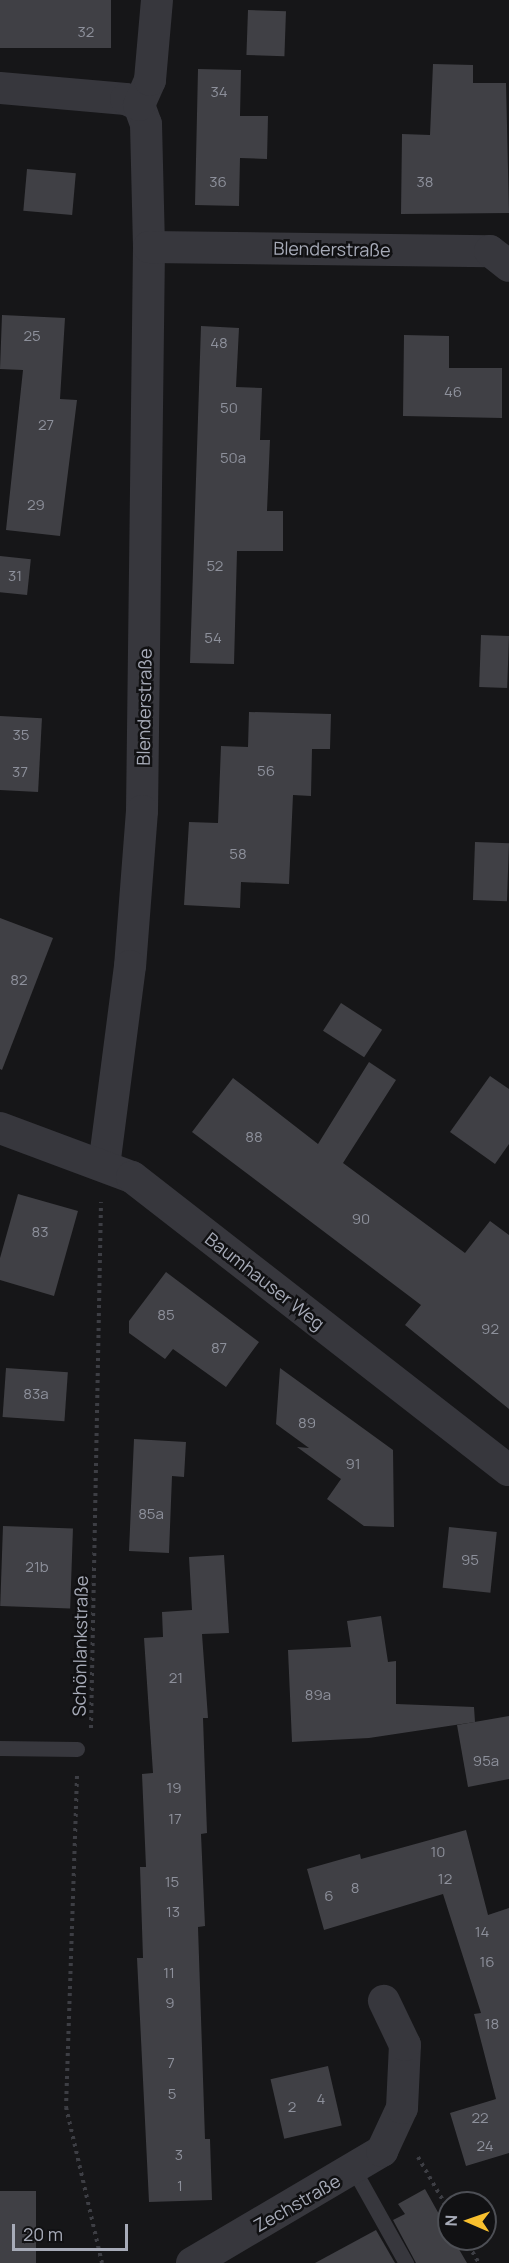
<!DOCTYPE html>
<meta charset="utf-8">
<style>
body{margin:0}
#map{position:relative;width:509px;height:2263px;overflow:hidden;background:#161618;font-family:Manrope,sans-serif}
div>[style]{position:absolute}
.building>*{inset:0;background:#404045;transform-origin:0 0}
.path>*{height:4px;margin-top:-2px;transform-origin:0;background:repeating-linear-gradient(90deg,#3d3e44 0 3px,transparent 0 7.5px)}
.service>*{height:15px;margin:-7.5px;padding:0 7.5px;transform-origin:7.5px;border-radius:7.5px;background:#37373d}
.minor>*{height:32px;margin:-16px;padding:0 16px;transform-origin:16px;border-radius:16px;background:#37373d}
span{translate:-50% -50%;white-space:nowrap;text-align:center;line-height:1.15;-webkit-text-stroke:5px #111113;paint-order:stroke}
.number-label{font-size:15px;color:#8d909b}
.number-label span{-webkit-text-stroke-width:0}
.street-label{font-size:18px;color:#a7abb8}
.north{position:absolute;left:437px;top:2191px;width:60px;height:60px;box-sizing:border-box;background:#111113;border:2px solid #4d4f55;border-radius:50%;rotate:272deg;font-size:16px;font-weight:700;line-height:24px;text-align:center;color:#a7abb8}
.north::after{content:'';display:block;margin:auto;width:21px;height:27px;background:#f8c02e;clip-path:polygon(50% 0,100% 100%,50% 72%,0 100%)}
.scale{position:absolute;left:12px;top:2224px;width:116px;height:27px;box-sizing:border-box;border:3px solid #a7abb8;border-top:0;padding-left:8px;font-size:18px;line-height:21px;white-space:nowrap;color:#a7abb8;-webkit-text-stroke:4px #111113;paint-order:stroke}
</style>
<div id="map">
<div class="building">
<i style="left:0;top:0;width:111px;height:48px"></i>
<i style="left:248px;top:10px;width:38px;height:45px;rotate:2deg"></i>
<i style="clip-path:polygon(433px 64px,473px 65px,473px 83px,506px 83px,509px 213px,401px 214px,402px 134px,430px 135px)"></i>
<i style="clip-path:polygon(198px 69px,241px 70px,240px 116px,268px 116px,267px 159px,240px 158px,239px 206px,195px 205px)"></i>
<i style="left:27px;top:169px;width:49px;height:42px;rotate:5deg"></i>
<i style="clip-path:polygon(2px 315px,65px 318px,60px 399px,77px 400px,60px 536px,6px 530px,23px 370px,0 369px)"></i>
<i style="clip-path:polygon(201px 326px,239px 328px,236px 387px,262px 388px,260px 440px,270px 440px,267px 511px,283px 511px,283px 551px,237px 551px,234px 664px,190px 663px)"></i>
<i style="clip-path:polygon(404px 335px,449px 336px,449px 368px,502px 368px,502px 418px,403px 416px)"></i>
<i style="left:0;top:556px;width:31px;height:36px;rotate:6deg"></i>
<i style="left:481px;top:635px;width:28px;height:52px;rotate:2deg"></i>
<i style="clip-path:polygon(249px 712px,331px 714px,330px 749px,312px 749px,311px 796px,293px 795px,289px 884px,241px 882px,240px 908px,184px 905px,189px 822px,218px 823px,221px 746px,248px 747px)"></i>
<i style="left:0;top:716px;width:42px;height:74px;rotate:3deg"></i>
<i style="left:475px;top:842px;width:34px;height:58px;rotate:2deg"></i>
<i style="clip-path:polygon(0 918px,53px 938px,2px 1070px,0 1069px)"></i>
<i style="left:341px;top:1003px;width:49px;height:33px;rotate:33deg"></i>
<i style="clip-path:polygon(369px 1062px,396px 1080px,343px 1163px,465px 1253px,490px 1221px,509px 1235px,509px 1409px,405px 1325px,421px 1305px,192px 1132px,233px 1078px,318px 1144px)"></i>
<i style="clip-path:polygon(490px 1076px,509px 1089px,509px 1144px,495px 1164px,450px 1132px)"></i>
<i style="clip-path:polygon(18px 1194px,78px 1211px,54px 1296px,0 1280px,0 1258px)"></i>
<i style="clip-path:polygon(166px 1272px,259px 1342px,226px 1387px,173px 1349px,165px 1359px,129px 1333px,129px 1321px)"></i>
<i style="left:6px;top:1368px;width:62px;height:49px;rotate:4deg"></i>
<i style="clip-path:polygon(280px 1368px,393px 1450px,394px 1527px,364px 1526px,327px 1499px,341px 1479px,297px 1447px,309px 1448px,276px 1424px)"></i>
<i style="clip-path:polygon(134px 1439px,186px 1442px,184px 1477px,172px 1476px,169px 1553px,129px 1551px)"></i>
<i style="left:3px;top:1526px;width:70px;height:80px;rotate:2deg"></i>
<i style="left:449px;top:1527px;width:48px;height:61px;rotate:6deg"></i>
<i style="clip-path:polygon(224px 1555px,229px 1633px,202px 1634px,208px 1718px,203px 1718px,207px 1833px,201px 1834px,205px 1926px,198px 1927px,205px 2139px,210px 2139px,212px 2200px,149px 2202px,137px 1958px,143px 1958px,140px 1867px,146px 1867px,142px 1774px,153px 1773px,144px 1638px,163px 1637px,162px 1612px,192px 1610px,189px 1557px)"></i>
<i style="clip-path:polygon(381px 1616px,388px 1662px,396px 1661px,396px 1704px,474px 1707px,475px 1722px,369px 1738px,292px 1742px,288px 1650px,351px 1647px,347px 1621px)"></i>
<i style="clip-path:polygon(509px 1716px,509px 1779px,468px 1787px,457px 1725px)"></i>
<i style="clip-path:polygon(466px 1830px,488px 1915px,509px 1908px,509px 2153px,466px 2166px,450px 2113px,496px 2099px,474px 2014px,481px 2013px,443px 1894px,324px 1930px,307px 1869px,360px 1854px,361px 1859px)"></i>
<i style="left:328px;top:2066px;width:61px;height:59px;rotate:77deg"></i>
<i style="clip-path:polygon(425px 2189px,449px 2232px,449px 2239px,453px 2239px,467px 2263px,416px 2263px,393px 2220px,405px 2214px,398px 2204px)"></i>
<i style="left:0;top:2191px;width:36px;height:72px"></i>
<i style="clip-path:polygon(376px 2230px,395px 2263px,315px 2263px)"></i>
</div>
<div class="path">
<i style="left:91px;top:1728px;width:526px;rotate:-88.91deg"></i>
<i style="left:77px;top:1776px;width:331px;rotate:91.9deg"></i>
<i style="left:66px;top:2107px;width:160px;rotate:77deg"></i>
<i style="left:418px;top:2157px;width:62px;rotate:60.1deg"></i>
<i style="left:465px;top:2239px;width:28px;rotate:60deg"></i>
</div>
<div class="service">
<i style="left:0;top:1748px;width:77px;rotate:0.7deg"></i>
<i style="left:354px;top:2170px;width:107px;rotate:60.8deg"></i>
</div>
<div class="minor">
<i style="left:0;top:88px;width:126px;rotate:5deg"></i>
<i style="left:126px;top:99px;width:14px;rotate:25deg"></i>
<i style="left:139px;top:105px;width:20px;rotate:70deg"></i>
<i style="left:146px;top:124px;width:123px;rotate:88.6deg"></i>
<i style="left:149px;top:247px;width:564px;rotate:90.71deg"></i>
<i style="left:142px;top:811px;width:155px;rotate:94.4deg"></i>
<i style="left:130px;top:966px;width:201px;rotate:97.4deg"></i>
<i style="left:139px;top:105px;width:27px;rotate:-66deg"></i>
<i style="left:150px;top:80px;width:80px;rotate:-85deg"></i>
<i style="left:149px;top:247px;width:341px;rotate:0.7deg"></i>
<i style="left:490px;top:251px;width:24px;rotate:38deg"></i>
<i style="left:0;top:1128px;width:141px;rotate:20.4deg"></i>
<i style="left:132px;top:1177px;width:477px;rotate:37.9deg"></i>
<i style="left:192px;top:2263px;width:221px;rotate:-30.5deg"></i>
<i style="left:382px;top:2151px;width:47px;rotate:-65.1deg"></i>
<i style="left:402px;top:2108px;width:63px;rotate:-87.3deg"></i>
<i style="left:405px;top:2045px;width:49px;rotate:-115.5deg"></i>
</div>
<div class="number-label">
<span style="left:86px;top:32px">32</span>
<span style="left:219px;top:92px">34</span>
<span style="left:218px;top:182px">36</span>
<span style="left:425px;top:182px">38</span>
<span style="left:32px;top:336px">25</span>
<span style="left:219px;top:343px">48</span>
<span style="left:453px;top:392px">46</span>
<span style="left:229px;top:408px">50</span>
<span style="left:46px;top:425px">27</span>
<span style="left:233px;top:458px">50a</span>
<span style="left:36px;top:505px">29</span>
<span style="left:215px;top:566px">52</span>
<span style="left:15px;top:576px">31</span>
<span style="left:213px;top:638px">54</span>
<span style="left:21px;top:735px">35</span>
<span style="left:266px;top:771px">56</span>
<span style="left:20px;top:772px">37</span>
<span style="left:238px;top:854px">58</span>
<span style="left:19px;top:980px">82</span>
<span style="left:254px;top:1137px">88</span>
<span style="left:361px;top:1219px">90</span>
<span style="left:40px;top:1232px">83</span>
<span style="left:166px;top:1315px">85</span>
<span style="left:490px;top:1329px">92</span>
<span style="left:219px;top:1348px">87</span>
<span style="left:36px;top:1394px">83a</span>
<span style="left:307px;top:1423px">89</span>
<span style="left:353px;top:1464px">91</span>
<span style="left:151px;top:1514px">85a</span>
<span style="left:470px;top:1560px">95</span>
<span style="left:37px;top:1567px">21b</span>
<span style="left:176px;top:1678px">21</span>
<span style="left:318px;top:1695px">89a</span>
<span style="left:486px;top:1761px">95a</span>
<span style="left:174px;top:1788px">19</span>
<span style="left:175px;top:1819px">17</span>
<span style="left:438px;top:1852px">10</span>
<span style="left:445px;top:1879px">12</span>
<span style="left:172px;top:1882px">15</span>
<span style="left:355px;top:1888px">8</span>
<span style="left:329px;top:1896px">6</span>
<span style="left:173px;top:1912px">13</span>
<span style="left:482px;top:1932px">14</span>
<span style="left:487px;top:1962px">16</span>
<span style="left:169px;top:1973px">11</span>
<span style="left:170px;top:2003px">9</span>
<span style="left:492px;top:2024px">18</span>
<span style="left:171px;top:2063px">7</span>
<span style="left:172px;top:2094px">5</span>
<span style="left:321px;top:2099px">4</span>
<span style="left:292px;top:2107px">2</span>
<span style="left:480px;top:2118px">22</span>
<span style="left:485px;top:2146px">24</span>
<span style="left:179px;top:2155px">3</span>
<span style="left:180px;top:2186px">1</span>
</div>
<div class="street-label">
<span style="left:332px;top:249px;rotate:1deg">Blenderstraße</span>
<span style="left:144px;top:707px;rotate:-89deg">Blenderstraße</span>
<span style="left:265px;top:1281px;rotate:38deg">Baumhauser Weg</span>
<span style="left:80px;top:1646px;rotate:-89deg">Schönlankstraße</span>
<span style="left:297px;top:2203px;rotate:-30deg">Zechstraße</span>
</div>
<div class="north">N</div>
<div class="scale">20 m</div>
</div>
